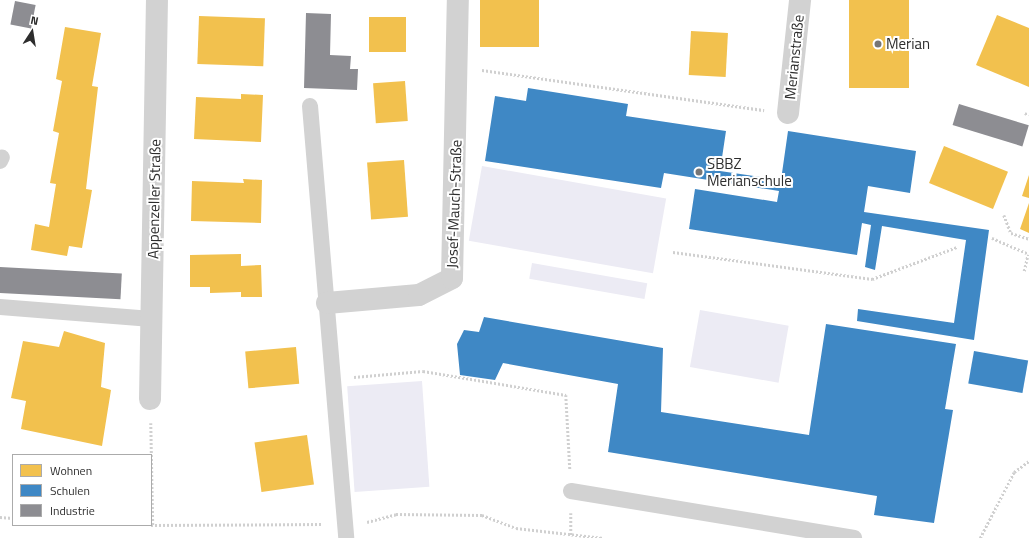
<!DOCTYPE html>
<meta charset="utf-8">
<style>
body{margin:0}
#map{position:relative;width:1029px;height:538px;overflow:hidden;background:#fff;font-family:"Titillium Web",sans-serif}
div>[style]{position:absolute}
.green>*{inset:0;background:#ecebf4;transform-origin:0 0}
.homes>*{inset:0;background:#f2c14e;transform-origin:0 0}
.schools>*{inset:0;background:#3f88c5;transform-origin:0 0}
.industry>*{inset:0;background:#8d8d92;transform-origin:0 0}
.path>*{height:2.5px;margin-top:-1.25px;transform-origin:0;background:repeating-linear-gradient(90deg,#d0d0d0 0 2px,transparent 0 4px)}
.lane>*{height:16px;margin:-8px;padding:0 8px;transform-origin:8px;border-radius:8px;background:#d2d2d2}
.street>*{height:22px;margin:-11px;padding:0 11px;transform-origin:11px;border-radius:11px;background:#d2d2d2}
.dots>*{width:11px;height:11px;translate:-50% -50%;box-sizing:border-box;border:2px solid #fff;border-radius:50%}
span{translate:-50% -50%;white-space:nowrap;text-align:center;line-height:1.15;-webkit-text-stroke:4px #fff;paint-order:stroke}
.poi-label{font-size:15px;color:#2d2d2d}
.left{translate:0 -50%;text-align:left}
.street-label{font-size:15px;color:#2d2d2d}
.legend{position:absolute;left:12px;top:454px;width:140px;height:72px;box-sizing:border-box;background:#fff;border:1px solid #ababab;margin:0;padding:5px 7px;list-style:none;font-size:12px;color:#2d2d2d}
.legend li{display:flex;align-items:center;gap:8px;height:20px}
.legend b{width:20px;border:1px solid #ababab}
.north{position:absolute;left:12px;top:12px;width:40px;height:40px;-webkit-text-stroke:3px #fff;paint-order:stroke;rotate:12deg;font-size:11px;font-weight:700;line-height:16px;text-align:center;color:#2d2d2d}
.north::after{content:'';display:block;margin:auto;width:14px;height:18px;background:#2d2d2d;clip-path:polygon(50% 0,100% 100%,50% 72%,0 100%)}
</style>
<div id="map">
<div class="green">
<i style="left:482px;top:166px;width:187px;height:76px;rotate:10deg"></i>
<i style="left:532px;top:263px;width:117px;height:16px;rotate:10deg"></i>
<i style="left:700px;top:310px;width:90px;height:58px;rotate:10deg"></i>
<i style="left:422px;top:381px;width:106px;height:75px;rotate:86deg"></i>
</div>
<div class="homes">
<i style="left:480px;top:0;width:59px;height:47px"></i>
<i style="left:849px;top:0;width:60px;height:88px"></i>
<i style="clip-path:polygon(997px 15px,1029px 28px,1029px 87px,976px 65px)"></i>
<i style="left:199px;top:16px;width:66px;height:48px;rotate:2deg"></i>
<i style="left:406px;top:17px;width:35px;height:37px;rotate:90deg"></i>
<i style="clip-path:polygon(65px 27px,101px 33px,92px 86px,98px 87px,86px 189px,92px 190px,82px 248px,69px 246px,67px 256px,31px 250px,35px 224px,49px 227px,56px 184px,50px 183px,59px 133px,53px 131px,62px 81px,56px 79px)"></i>
<i style="left:691px;top:31px;width:37px;height:44px;rotate:3deg"></i>
<i style="left:405px;top:81px;width:40px;height:32px;rotate:86deg"></i>
<i style="clip-path:polygon(241px 94px,263px 95px,261px 142px,194px 139px,196px 97px,241px 99px)"></i>
<i style="left:944px;top:146px;width:69px;height:40px;rotate:22deg"></i>
<i style="left:404px;top:160px;width:57px;height:37px;rotate:86deg"></i>
<i style="clip-path:polygon(1029px 175px,1029px 198px,1022px 196px)"></i>
<i style="clip-path:polygon(243px 179px,262px 180px,261px 223px,191px 221px,192px 181px,244px 183px)"></i>
<i style="clip-path:polygon(1029px 203px,1029px 233px,1020px 229px)"></i>
<i style="clip-path:polygon(241px 254px,241px 266px,261px 265px,262px 297px,241px 297px,241px 292px,210px 293px,210px 287px,190px 287px,190px 255px)"></i>
<i style="clip-path:polygon(64px 331px,105px 343px,101px 387px,111px 390px,102px 446px,21px 429px,26px 401px,11px 398px,23px 341px,59px 347px)"></i>
<i style="left:296px;top:347px;width:37px;height:51px;rotate:85deg"></i>
<i style="left:307px;top:435px;width:50px;height:53px;rotate:82deg"></i>
</div>
<div class="schools">
<i style="clip-path:polygon(528px 88px,628px 104px,626px 116px,726px 131px,720px 171px,781px 180px,788px 131px,916px 151px,910px 193px,868px 186px,864px 212px,989px 230px,974px 340px,857px 321px,858px 309px,954px 323px,966px 240px,882px 226px,875px 270px,865px 267px,871px 225px,862px 223px,857px 255px,689px 229px,695px 189px,777px 202px,779px 191px,664px 173px,661px 188px,485px 161px,495px 96px,526px 101px)"></i>
<i style="clip-path:polygon(484px 317px,663px 348px,661px 412px,809px 435px,826px 324px,956px 344px,945px 409px,953px 410px,934px 523px,874px 515px,877px 496px,608px 452px,618px 384px,503px 363px,495px 380px,460px 375px,457px 344px,464px 330px,479px 332px)"></i>
<i style="left:974px;top:351px;width:55px;height:33px;rotate:10deg"></i>
</div>
<div class="industry">
<i style="left:15px;top:1px;width:21px;height:24px;rotate:11deg"></i>
<i style="clip-path:polygon(306px 13px,331px 14px,330px 55px,351px 56px,350px 69px,358px 69px,357px 90px,304px 88px)"></i>
<i style="left:959px;top:104px;width:73px;height:22px;rotate:17deg"></i>
<i style="left:0;top:267px;width:122px;height:26px;rotate:3deg"></i>
</div>
<div class="path">
<i style="left:482px;top:70px;width:285px;rotate:8.1deg"></i>
<i style="left:1025px;top:113px;width:4px;rotate:27deg"></i>
<i style="left:1004px;top:215px;width:19px;rotate:69deg"></i>
<i style="left:1011px;top:233px;width:19px;rotate:18deg"></i>
<i style="left:992px;top:238px;width:40px;rotate:23.4deg"></i>
<i style="left:673px;top:252px;width:201px;rotate:7.7deg"></i>
<i style="left:872px;top:279px;width:91px;rotate:-20.6deg"></i>
<i style="left:1024px;top:271px;width:17px;rotate:-77deg"></i>
<i style="left:354px;top:377px;width:69px;rotate:-5deg"></i>
<i style="left:423px;top:371px;width:145px;rotate:9.5deg"></i>
<i style="left:566px;top:395px;width:75px;rotate:86.9deg"></i>
<i style="left:151px;top:423px;width:102px;rotate:88.9deg"></i>
<i style="left:571px;top:513px;width:23px;rotate:90deg"></i>
<i style="left:0;top:517px;width:13px;rotate:4deg"></i>
<i style="left:367px;top:522px;width:30px;rotate:-15deg"></i>
<i style="left:396px;top:514px;width:86px;rotate:0.7deg"></i>
<i style="left:482px;top:515px;width:36px;rotate:21deg"></i>
<i style="left:516px;top:528px;width:88px;rotate:6.6deg"></i>
<i style="left:151px;top:525px;width:171px;rotate:-0.3deg"></i>
<i style="left:980px;top:538px;width:74px;rotate:-62.7deg"></i>
<i style="left:1014px;top:472px;width:19px;rotate:-36deg"></i>
</div>
<div class="lane">
<i style="left:310px;top:106px;width:433px;rotate:85.2deg"></i>
<i style="left:0;top:161px;width:4px;rotate:-63deg"></i>
<i style="left:0;top:307px;width:152px;rotate:4.5deg"></i>
<i style="left:571px;top:491px;width:287px;rotate:9.4deg"></i>
</div>
<div class="street">
<i style="left:788px;top:113px;width:114px;rotate:-83.9deg"></i>
<i style="left:327px;top:303px;width:92px;rotate:-5deg"></i>
<i style="left:419px;top:295px;width:37px;rotate:-27deg"></i>
<i style="left:452px;top:278px;width:278px;rotate:-88.8deg"></i>
<i style="left:150px;top:399px;width:399px;rotate:-89deg"></i>
</div>
<div class="dots">
<i style="left:878px;top:44px;background:#767676"></i>
<i style="left:699px;top:172px;background:#767676"></i>
</div>
<div class="poi-label">
<span class="left" style="left:886px;top:44px">Merian</span>
<span class="left" style="left:707px;top:172px">SBBZ<br>Merianschule</span>
</div>
<div class="street-label">
<span style="left:794px;top:57px;rotate:-84deg">Merianstraße</span>
<span style="left:154px;top:199px;rotate:-89deg">Appenzeller Straße</span>
<span style="left:454px;top:204px;rotate:-88deg">Josef-Mauch-Straße</span>
</div>
<ul class="legend">
<li><b style="height:11px;background:#f2c14e"></b>Wohnen</li>
<li><b style="height:11px;background:#3f88c5"></b>Schulen</li>
<li><b style="height:11px;background:#8d8d92"></b>Industrie</li>
</ul>
<div class="north">N</div>
</div>
